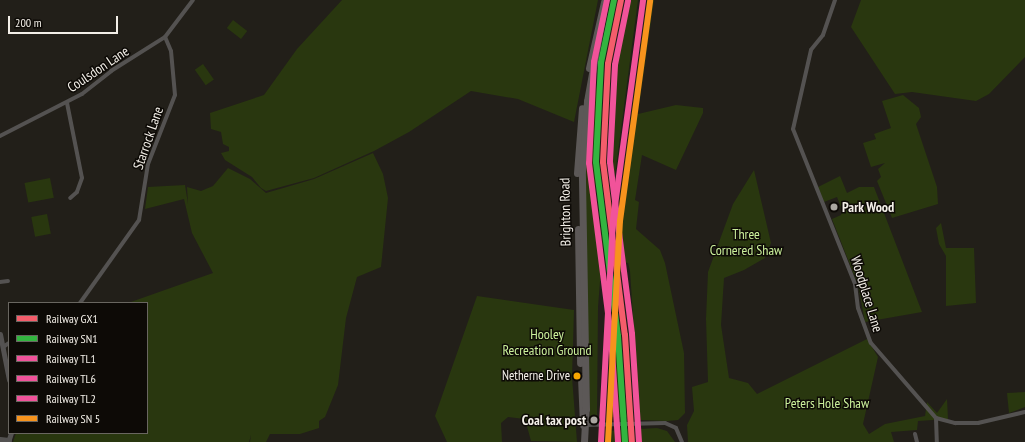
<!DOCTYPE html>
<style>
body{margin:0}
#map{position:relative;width:1025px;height:442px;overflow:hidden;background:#221f19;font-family:"PT Sans Narrow",sans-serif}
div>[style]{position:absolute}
.green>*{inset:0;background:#29370f;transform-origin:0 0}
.minor>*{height:4px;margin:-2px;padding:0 2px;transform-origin:2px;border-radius:2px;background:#545251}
.tertiary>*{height:5px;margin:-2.5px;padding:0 2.5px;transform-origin:2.5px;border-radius:2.5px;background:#545251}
.trunk>*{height:7px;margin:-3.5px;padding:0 3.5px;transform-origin:3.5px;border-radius:3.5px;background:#5c5857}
.rail-1>*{height:6px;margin:-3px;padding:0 3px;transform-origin:3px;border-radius:3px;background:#f45d6b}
.rail-2>*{height:6px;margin:-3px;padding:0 3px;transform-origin:3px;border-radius:3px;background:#33b540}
.rail-3>*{height:6px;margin:-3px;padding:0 3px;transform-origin:3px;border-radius:3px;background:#f1539a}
.rail-4>*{height:6px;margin:-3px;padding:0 3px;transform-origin:3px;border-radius:3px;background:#f1539a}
.rail-5>*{height:6px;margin:-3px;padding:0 3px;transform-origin:3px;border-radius:3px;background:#f1539a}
.rail-6>*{height:6px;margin:-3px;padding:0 3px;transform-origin:3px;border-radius:3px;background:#f7931d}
.dots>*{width:11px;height:11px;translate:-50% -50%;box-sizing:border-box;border:2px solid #0d0a06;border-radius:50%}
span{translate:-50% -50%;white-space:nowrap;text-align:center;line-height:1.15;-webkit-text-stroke:3px #0d0a06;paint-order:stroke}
.bus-label{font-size:13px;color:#f3efe8}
.right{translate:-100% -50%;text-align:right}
.street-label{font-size:14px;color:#f3efe8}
.poi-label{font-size:14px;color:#f3efe8;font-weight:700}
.left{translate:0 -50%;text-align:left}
.park-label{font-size:14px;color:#cbf09b}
.legend{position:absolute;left:8px;top:302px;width:140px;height:132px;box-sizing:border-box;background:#0d0a06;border:1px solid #696660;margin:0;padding:5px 7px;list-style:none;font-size:12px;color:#f3efe8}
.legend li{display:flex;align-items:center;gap:8px;height:20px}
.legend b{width:20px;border:1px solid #696660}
.scale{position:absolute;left:8px;top:16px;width:110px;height:18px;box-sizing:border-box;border:2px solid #f3efe8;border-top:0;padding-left:5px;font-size:12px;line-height:14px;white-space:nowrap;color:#f3efe8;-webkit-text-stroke:3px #0d0a06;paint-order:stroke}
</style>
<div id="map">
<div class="green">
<i style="clip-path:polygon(342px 0,598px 0,574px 122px,518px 99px,471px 91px,409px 132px,374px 151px,314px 178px,266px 191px,261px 188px,252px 177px,225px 160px,221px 153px,229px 151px,229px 147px,223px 144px,221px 132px,211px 129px,210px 113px,264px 95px,297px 49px)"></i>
<i style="clip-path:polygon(630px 0,638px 0,613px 190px,611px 132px,615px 70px)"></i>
<i style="clip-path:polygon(652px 0,654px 0,638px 114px,676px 105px,703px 108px,703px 113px,676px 170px,642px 155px,635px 200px,639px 202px,636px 229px,660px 250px,665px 263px,684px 353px,685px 413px,678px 420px,668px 421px,640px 420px,630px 271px,628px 263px,622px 262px,619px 246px)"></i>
<i style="clip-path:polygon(861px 0,1025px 0,1025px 57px,989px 94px,976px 101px,912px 92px,895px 94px,851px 27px)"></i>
<i style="left:233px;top:20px;width:18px;height:10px;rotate:38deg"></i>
<i style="left:203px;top:64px;width:19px;height:10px;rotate:55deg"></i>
<i style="clip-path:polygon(599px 75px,595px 193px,603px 243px,598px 307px,597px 418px,590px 416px,584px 172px,588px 110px,592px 109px)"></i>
<i style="clip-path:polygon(903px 95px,919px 108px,921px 117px,916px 124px,937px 187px,938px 204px,892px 218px,877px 181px,881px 177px,878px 169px,885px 163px,871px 167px,863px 143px,876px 139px,874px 134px,891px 128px,882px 101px)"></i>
<i style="clip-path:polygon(373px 153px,383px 174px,388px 198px,381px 267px,357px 277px,346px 318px,338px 385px,325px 417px,319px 421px,319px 428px,300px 434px,270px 434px,266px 442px,250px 442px,251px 435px,249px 442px,13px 442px,16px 433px,147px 433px,147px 303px,128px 303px,213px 273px,192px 233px,184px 199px,145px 209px,148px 187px,185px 185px,188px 204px,187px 187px,201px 191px,213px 186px,228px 168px,250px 179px,266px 193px,314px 179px)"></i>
<i style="clip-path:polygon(754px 170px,771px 243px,765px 258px,744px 270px,724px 278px,721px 325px,729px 378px,748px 383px,757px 394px,867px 339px,878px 357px,863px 424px,869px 434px,885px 424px,925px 416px,927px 402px,937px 413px,947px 399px,948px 419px,918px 421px,917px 430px,891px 432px,894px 442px,688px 442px,687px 425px,694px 411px,692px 387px,708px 382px,706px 319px,708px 272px,733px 204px)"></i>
<i style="clip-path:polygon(840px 176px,847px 193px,859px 187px,874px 187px,922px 312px,865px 322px,858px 285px,832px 219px,841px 215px,842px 210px,837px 197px,824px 202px,818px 187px)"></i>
<i style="left:50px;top:178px;width:20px;height:26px;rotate:79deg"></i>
<i style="left:47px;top:214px;width:20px;height:16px;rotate:79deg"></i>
<i style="clip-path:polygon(941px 223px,946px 248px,974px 248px,976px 303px,946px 306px,946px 256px,939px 244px,936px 228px)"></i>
<i style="clip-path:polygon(477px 296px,574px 310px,572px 377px,577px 442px,531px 441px,525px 419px,508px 417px,501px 423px,502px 442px,447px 442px,435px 416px)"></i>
<i style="clip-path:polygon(616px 297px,627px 417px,611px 417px)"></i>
<i style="clip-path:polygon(1025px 392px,1025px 407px,1009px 413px,1007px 393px)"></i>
<i style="clip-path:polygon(657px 428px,667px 431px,675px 442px,641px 442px,640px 429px)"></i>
<i style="clip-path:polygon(629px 429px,629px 442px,609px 442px,609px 431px)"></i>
</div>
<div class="minor">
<i style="left:835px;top:0;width:37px;rotate:109deg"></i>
<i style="left:823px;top:35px;width:19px;rotate:129deg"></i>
<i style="left:811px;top:50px;width:81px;rotate:102.8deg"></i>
<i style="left:793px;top:129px;width:167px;rotate:68.2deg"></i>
<i style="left:855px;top:284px;width:24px;rotate:83deg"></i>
<i style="left:858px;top:308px;width:37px;rotate:70deg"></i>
<i style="left:871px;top:343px;width:99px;rotate:49.1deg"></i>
<i style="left:936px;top:418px;width:20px;rotate:15deg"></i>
<i style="left:955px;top:423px;width:23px"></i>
<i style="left:978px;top:423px;width:48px;rotate:-13.2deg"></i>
<i style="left:67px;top:103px;width:76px;rotate:78.7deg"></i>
<i style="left:82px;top:178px;width:15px;rotate:110deg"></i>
<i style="left:77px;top:192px;width:9px;rotate:139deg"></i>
<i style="left:0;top:136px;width:92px;rotate:-27.1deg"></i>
<i style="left:82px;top:94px;width:37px;rotate:-38deg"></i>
<i style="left:111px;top:71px;width:64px;rotate:-32.2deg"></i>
<i style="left:165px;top:37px;width:46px;rotate:-52.9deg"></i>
<i style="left:0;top:282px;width:8px;rotate:-7deg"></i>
<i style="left:80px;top:303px;width:102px;rotate:-54.6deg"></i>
<i style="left:139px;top:220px;width:57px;rotate:-80.9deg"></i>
<i style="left:148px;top:164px;width:74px;rotate:-68.6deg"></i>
<i style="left:175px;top:95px;width:44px;rotate:-95.2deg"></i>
<i style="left:171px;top:51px;width:15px;rotate:-113deg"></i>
<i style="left:3px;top:347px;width:7px;rotate:-34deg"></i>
<i style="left:936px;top:418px;width:24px;rotate:88deg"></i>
<i style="left:585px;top:425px;width:80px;rotate:-1.4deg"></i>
<i style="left:665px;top:423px;width:12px;rotate:24deg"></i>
<i style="left:676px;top:428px;width:15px;rotate:67deg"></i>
<i style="left:915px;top:434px;width:8px;rotate:76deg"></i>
</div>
<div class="tertiary">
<i style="left:0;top:334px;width:47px;rotate:78.9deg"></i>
<i style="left:0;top:439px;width:9px;rotate:6deg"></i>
<i style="left:8px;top:442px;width:9px;rotate:-72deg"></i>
</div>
<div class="trunk">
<i style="left:589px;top:68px;width:68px;rotate:-77.2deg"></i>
<i style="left:577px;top:173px;width:65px;rotate:-85.6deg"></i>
<i style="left:578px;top:229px;width:134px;rotate:89.1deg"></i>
<i style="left:581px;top:377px;width:48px;rotate:87.6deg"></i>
<i style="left:584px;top:442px;width:33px;rotate:-87deg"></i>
<i style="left:586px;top:409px;width:238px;rotate:-91deg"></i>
<i style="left:582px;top:171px;width:70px;rotate:-85.9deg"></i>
<i style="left:587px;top:101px;width:102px;rotate:-79.8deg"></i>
</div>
<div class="rail-1">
<i style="left:621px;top:0;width:65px;rotate:101.5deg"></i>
<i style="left:608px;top:64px;width:98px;rotate:92.9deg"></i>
<i style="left:603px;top:162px;width:174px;rotate:82.8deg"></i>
<i style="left:625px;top:335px;width:107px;rotate:86.3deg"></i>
</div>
<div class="rail-2">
<i style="left:614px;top:0;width:64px;rotate:101.7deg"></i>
<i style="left:601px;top:63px;width:99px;rotate:92.9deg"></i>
<i style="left:596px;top:162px;width:175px;rotate:82.8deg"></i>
<i style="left:618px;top:336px;width:106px;rotate:86.2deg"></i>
</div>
<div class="rail-3">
<i style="left:628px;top:1px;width:65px;rotate:101.5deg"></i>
<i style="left:615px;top:65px;width:97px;rotate:93deg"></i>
<i style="left:610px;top:162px;width:173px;rotate:82.7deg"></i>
<i style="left:632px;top:334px;width:108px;rotate:86.3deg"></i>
</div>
<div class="rail-4">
<i style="left:607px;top:0;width:63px;rotate:101.8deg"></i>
<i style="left:594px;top:62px;width:101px;rotate:92.8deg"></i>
<i style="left:589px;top:163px;width:174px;rotate:82.8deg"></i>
<i style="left:611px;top:336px;width:106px;rotate:86.2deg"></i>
</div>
<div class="rail-5">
<i style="left:601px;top:442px;width:222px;rotate:-86.9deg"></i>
<i style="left:613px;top:220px;width:222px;rotate:-82.2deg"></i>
</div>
<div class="rail-6">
<i style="left:608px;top:442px;width:221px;rotate:-86.9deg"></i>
<i style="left:620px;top:221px;width:222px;rotate:-82.2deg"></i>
</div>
<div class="dots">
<i style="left:834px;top:207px;background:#aaa6a0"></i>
<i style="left:577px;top:376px;background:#f7a600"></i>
<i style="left:594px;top:420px;background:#aaa6a0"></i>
</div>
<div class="bus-label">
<span class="right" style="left:570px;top:376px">Netherne Drive</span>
</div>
<div class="street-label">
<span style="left:98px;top:69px;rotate:-34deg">Coulsdon Lane</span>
<span style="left:148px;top:138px;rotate:-71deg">Starrock Lane</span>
<span style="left:565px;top:212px;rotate:-91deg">Brighton Road</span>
<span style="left:867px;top:294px;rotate:73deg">Woodplace Lane</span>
</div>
<div class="poi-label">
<span class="left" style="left:842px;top:207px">Park Wood</span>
<span class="right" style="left:586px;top:420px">Coal tax post</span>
</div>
<div class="park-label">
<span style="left:746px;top:242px">Three<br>Cornered Shaw</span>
<span style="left:547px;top:342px">Hooley<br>Recreation Ground</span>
<span style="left:827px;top:403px">Peters Hole Shaw</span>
</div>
<ul class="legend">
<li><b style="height:5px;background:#f45d6b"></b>Railway GX1</li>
<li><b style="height:5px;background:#33b540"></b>Railway SN1</li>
<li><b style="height:5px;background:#f1539a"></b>Railway TL1</li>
<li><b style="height:5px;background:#f1539a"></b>Railway TL6</li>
<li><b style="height:5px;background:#f1539a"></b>Railway TL2</li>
<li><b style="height:5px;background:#f7931d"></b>Railway SN 5</li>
</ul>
<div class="scale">200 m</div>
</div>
